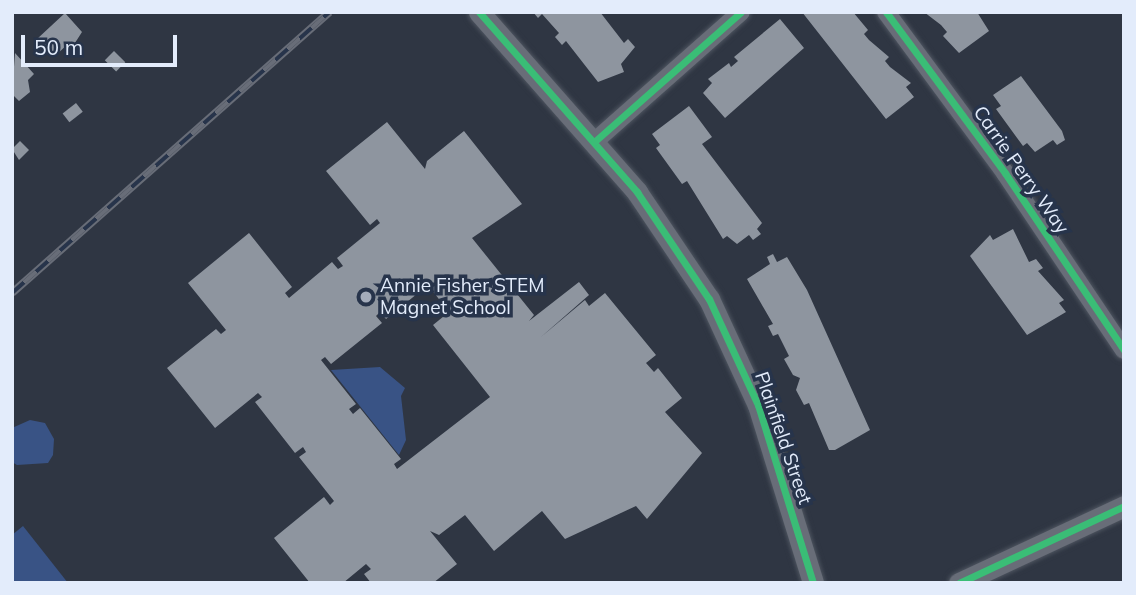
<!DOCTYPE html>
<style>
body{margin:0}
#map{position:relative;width:1136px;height:595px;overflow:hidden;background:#2f3643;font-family:Mulish,sans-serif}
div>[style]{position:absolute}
.green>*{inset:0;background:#395385}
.building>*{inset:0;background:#8e959f;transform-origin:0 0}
.roads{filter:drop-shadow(0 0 2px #4d545f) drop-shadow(0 0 2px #4d545f)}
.minor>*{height:18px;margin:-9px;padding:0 9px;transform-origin:9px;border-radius:9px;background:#686d78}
.tertiary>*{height:21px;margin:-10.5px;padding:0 10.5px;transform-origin:10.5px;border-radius:10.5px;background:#686d78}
.rail>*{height:8px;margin-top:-4px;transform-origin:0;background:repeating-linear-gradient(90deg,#27344b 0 16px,#686d78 0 32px);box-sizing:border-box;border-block:2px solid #686d78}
.cycleway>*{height:7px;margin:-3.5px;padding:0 3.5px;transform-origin:3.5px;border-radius:3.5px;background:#3abd76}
.dots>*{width:19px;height:19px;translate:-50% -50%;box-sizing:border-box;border:4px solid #27344b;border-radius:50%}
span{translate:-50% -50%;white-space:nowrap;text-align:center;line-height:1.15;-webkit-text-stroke:7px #27344b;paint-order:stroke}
.street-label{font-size:19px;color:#e3ecfb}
.poi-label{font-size:19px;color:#e3ecfb}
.left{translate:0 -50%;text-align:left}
.frame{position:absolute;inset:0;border:14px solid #e3ecfb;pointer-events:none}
.scale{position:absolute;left:21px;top:35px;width:156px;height:32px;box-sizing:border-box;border:4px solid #e3ecfb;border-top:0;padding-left:9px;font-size:21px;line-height:24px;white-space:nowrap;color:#e3ecfb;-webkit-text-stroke:5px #27344b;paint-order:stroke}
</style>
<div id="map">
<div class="green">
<i style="clip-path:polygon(380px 367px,405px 388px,401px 396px,406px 440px,399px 455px,331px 370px)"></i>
<i style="clip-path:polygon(30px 420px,45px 423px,54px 439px,53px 455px,48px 463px,17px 465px,12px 462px,12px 428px)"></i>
<i style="clip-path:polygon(23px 526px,68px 583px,12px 583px,12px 535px)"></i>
</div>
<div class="building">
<i style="clip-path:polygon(533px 12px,600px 12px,624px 43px,628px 39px,635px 47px,621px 64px,624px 72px,598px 82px,566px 41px,562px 45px,555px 37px,559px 33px,542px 14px,538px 18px)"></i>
<i style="clip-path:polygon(802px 12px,853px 12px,868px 30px,864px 34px,869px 40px,889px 57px,885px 61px,890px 67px,911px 83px,906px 87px,914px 97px,886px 119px)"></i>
<i style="clip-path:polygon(924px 12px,977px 12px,989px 31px,959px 53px,943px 36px,947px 32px,941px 25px)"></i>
<i style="clip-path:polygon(65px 13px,82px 32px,73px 46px,70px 42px,54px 57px,37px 39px)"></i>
<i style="clip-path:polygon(780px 19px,804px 48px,725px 118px,703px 93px,712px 83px,708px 79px,729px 63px,731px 67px,738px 61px,734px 57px)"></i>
<i style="left:114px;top:51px;width:16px;height:13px;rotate:45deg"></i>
<i style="clip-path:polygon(15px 53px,34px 74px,28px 80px,30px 92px,19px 101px,12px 94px)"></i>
<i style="clip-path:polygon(1021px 76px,1062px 131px,1065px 140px,1057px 145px,1053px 140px,1035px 152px,1027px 143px,1023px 146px,996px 109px,1001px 106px,993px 95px)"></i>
<i style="left:76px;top:103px;width:11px;height:17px;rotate:52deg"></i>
<i style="clip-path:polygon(689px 106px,712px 137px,702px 144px,762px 223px,757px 229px,761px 234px,753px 240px,749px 235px,737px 244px,727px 236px,723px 239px,687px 181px,682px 184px,656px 148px,660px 145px,652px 134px)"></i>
<i style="clip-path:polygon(evenodd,387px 122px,425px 169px,427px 161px,464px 131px,522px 204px,472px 238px,534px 315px,529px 321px,579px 282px,589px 295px,541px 337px,585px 300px,589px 306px,605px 293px,656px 355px,646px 363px,654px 372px,658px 368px,682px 398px,665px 412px,702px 453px,647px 519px,636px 506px,565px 539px,542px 511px,494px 551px,465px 515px,439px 535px,430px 531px,457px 564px,433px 583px,371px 583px,364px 574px,371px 569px,366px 564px,343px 583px,310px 583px,274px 538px,324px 497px,330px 505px,334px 501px,299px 457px,306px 452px,303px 447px,295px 453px,255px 402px,262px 397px,258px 393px,215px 428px,167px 368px,216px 329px,221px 334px,226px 330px,188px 283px,249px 233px,292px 287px,285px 293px,289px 298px,332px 262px,338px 269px,343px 266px,337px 258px,380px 223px,377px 219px,370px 225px,326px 171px,387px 122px,428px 285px,449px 312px,433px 325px,490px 397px,397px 469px,394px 464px,401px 459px,360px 408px,353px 414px,349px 409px,356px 404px,321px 360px,325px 357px,331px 364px,382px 323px,376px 316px,380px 312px,386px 319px,428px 285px)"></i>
<i style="clip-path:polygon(20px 141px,29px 150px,19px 160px,12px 149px)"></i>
<i style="clip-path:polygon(1013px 229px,1029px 262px,1036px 259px,1043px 268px,1038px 271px,1064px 300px,1059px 303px,1066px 312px,1027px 335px,970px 256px,990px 235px,993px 240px)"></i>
<i style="clip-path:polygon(773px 254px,777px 262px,787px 257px,807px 290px,870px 430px,835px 450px,829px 450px,809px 403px,804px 405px,796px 390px,800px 378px,793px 375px,784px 359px,789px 356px,778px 334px,773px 336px,768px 326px,773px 324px,747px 279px,770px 264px,767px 257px)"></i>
</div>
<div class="roads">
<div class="minor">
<i style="left:886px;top:12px;width:200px;rotate:53.5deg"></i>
<i style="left:1005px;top:173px;width:213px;rotate:56.1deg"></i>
<i style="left:594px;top:142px;width:196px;rotate:-41.5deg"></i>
</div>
<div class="tertiary">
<i style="left:479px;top:12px;width:240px;rotate:48.7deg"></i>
<i style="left:637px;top:192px;width:129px;rotate:56.1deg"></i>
<i style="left:709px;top:299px;width:117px;rotate:65.2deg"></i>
<i style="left:758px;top:405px;width:186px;rotate:72.8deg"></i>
<i style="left:959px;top:583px;width:182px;rotate:-25deg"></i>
</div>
</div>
<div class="rail">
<i style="left:12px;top:293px;width:424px;rotate:-41.5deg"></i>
</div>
<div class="cycleway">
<i style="left:479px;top:12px;width:240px;rotate:48.7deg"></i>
<i style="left:637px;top:192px;width:129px;rotate:56.1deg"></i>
<i style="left:709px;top:299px;width:117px;rotate:65.2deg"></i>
<i style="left:758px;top:405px;width:186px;rotate:72.8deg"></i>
<i style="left:886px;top:12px;width:200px;rotate:53.5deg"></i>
<i style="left:1005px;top:173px;width:213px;rotate:56.1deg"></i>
<i style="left:594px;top:142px;width:196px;rotate:-41.5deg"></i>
<i style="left:959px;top:583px;width:182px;rotate:-25deg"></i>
</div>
<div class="dots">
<i style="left:366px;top:297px;background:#a4acbb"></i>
</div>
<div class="street-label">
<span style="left:1021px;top:170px;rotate:55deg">Carrie Perry Way</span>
<span style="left:783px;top:438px;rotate:71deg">Plainfield Street</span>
</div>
<div class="poi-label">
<span class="left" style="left:380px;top:297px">Annie Fisher STEM<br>Magnet School</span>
</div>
<div class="frame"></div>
<div class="scale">50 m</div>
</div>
